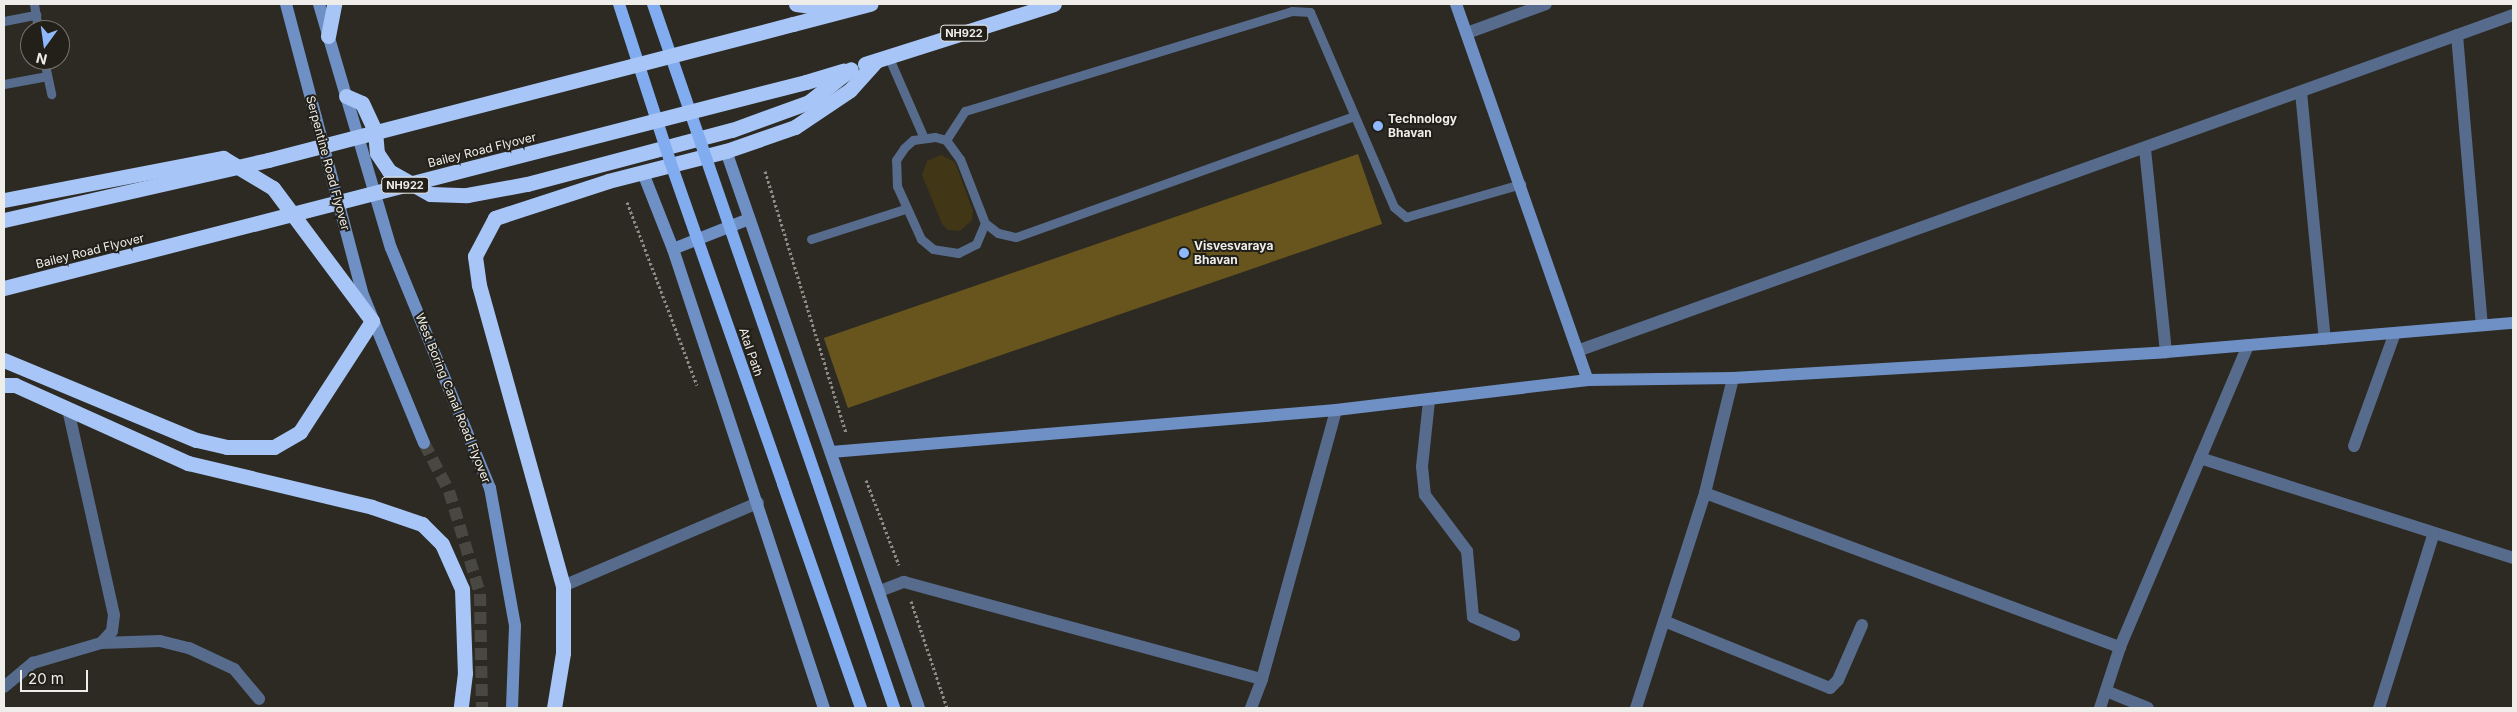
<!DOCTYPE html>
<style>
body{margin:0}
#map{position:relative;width:2517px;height:712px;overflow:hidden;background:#2c2a23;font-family:Inter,sans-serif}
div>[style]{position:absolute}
.green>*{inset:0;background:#413616}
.building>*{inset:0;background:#68551d;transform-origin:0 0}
.secondary-tunnel>*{height:12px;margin-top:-6px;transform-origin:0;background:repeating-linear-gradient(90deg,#494741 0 12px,transparent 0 18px)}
.path>*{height:3px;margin-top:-1.5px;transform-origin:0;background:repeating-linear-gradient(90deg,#8e8c86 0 2.5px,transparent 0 5px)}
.lane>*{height:9px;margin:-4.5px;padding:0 4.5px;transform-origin:4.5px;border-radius:4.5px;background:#576b8c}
.street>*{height:12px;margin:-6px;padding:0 6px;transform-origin:6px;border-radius:6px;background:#576b8c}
.secondary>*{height:12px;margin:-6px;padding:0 6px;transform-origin:6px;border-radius:6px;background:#6f90c5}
.primary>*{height:12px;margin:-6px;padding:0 6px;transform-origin:6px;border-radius:6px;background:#81acf0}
.highway>*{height:15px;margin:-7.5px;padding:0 7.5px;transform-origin:7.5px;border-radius:7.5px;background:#a7c6f7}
.primary-bridge>*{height:12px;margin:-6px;padding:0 6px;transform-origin:6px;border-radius:6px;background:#81acf0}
.highway-bridge>*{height:15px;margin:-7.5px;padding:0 7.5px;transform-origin:7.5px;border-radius:7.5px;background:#a7c6f7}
.dots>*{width:14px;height:14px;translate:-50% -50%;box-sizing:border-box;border:2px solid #222019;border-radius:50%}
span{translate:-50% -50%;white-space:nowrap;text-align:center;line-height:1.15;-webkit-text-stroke:4px #222019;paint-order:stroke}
.shield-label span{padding:1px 4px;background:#222019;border:1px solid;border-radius:4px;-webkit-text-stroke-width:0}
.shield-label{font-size:11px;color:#efede9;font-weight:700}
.poi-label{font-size:12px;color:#efede9;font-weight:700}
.left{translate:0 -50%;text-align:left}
.street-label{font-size:12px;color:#efede9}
.frame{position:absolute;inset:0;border:5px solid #efede9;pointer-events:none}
.north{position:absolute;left:20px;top:20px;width:50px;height:50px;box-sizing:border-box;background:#222019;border:1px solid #74726c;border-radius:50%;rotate:194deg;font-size:14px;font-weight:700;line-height:20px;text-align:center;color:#efede9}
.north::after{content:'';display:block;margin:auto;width:18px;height:22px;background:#8eb9fc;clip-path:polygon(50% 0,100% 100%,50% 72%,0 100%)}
.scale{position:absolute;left:20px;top:670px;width:68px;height:22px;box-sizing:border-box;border:2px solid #efede9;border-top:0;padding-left:6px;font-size:15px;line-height:18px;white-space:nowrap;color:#efede9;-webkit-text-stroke:4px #222019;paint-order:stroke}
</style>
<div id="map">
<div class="green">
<i style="clip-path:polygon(941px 155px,955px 162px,973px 211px,972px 220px,960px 231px,948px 230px,942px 224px,922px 175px,927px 161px)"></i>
</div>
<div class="building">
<i style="left:1358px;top:154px;width:74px;height:565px;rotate:71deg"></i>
</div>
<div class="secondary-tunnel">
<i style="left:424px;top:443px;width:54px;rotate:62.5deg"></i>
<i style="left:449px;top:491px;width:108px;rotate:73.2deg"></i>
<i style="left:480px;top:594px;width:114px;rotate:89deg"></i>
</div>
<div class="path">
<i style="left:765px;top:171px;width:274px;rotate:72.8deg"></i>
<i style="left:627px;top:202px;width:196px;rotate:69.1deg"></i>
<i style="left:866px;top:480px;width:91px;rotate:68.8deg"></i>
<i style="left:911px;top:601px;width:113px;rotate:71.4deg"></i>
</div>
<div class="lane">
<i style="left:34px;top:4px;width:26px;rotate:81deg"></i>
<i style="left:4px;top:21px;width:33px;rotate:-11deg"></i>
<i style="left:889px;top:58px;width:87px;rotate:66.4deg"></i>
<i style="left:44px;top:60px;width:35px;rotate:78deg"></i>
<i style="left:4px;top:84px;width:44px;rotate:-10.5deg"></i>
<i style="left:935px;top:137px;width:11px;rotate:15deg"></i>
<i style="left:946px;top:140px;width:24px;rotate:54deg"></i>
<i style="left:960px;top:159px;width:69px;rotate:68.7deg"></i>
<i style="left:985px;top:223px;width:23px;rotate:113deg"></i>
<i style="left:976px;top:244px;width:20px;rotate:153deg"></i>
<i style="left:958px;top:253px;width:25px;rotate:-171deg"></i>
<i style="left:933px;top:249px;width:16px;rotate:-140deg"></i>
<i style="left:921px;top:239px;width:58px;rotate:-114.4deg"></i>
<i style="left:897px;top:186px;width:26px;rotate:-92deg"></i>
<i style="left:896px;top:160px;width:14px;rotate:-56deg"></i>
<i style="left:904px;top:148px;width:12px;rotate:-42deg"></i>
<i style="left:913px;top:140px;width:22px;rotate:-8deg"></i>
<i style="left:946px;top:140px;width:35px;rotate:-57deg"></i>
<i style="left:965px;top:111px;width:342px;rotate:-17deg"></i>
<i style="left:1292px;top:11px;width:18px;rotate:3deg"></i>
<i style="left:1310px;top:12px;width:212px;rotate:66.7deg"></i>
<i style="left:1394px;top:207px;width:16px;rotate:40deg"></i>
<i style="left:1406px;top:217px;width:120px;rotate:-16deg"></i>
<i style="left:985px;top:223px;width:16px;rotate:38deg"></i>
<i style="left:998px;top:233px;width:18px;rotate:13deg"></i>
<i style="left:1016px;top:237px;width:359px;rotate:-19.7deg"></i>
<i style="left:811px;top:239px;width:99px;rotate:-17.7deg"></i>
</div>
<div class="street">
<i style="left:1467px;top:33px;width:84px;rotate:-20.2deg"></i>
<i style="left:2457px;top:35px;width:291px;rotate:85.1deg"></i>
<i style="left:2301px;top:92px;width:248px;rotate:84.5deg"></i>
<i style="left:2145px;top:149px;width:204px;rotate:84.1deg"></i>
<i style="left:1580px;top:350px;width:991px;rotate:-19.75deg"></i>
<i style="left:1429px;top:401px;width:66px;rotate:96.1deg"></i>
<i style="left:1422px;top:467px;width:28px;rotate:84deg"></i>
<i style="left:1425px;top:495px;width:70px;rotate:53.1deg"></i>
<i style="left:1467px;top:551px;width:66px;rotate:84.8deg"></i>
<i style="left:1473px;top:617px;width:45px;rotate:23.7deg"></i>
<i style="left:2354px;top:446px;width:120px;rotate:-70.1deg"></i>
<i style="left:2200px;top:458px;width:329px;rotate:17.7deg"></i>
<i style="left:1705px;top:493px;width:443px;rotate:20.4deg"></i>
<i style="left:563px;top:586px;width:212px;rotate:-23.1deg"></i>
<i style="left:880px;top:591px;width:26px;rotate:-21deg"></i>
<i style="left:904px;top:582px;width:371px;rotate:15.2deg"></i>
<i style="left:1262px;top:679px;width:279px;rotate:-74.6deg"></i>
<i style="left:1664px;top:621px;width:179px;rotate:22deg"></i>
<i style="left:1830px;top:688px;width:11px;rotate:-45deg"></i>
<i style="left:1838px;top:680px;width:60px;rotate:-66.4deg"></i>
<i style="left:101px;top:643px;width:59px;rotate:-1.9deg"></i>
<i style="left:160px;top:641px;width:30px;rotate:14deg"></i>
<i style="left:189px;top:648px;width:50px;rotate:25deg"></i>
<i style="left:234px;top:669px;width:39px;rotate:50deg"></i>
<i style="left:4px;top:687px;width:38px;rotate:-40deg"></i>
<i style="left:33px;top:663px;width:71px;rotate:-16.4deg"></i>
<i style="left:101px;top:643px;width:16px;rotate:-47deg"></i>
<i style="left:112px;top:631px;width:16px;rotate:-83deg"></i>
<i style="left:114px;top:615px;width:211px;rotate:-102.6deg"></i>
<i style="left:2106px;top:691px;width:45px;rotate:22deg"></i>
<i style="left:1251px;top:708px;width:31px;rotate:-69deg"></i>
<i style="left:1636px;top:708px;width:226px;rotate:-72.2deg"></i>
<i style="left:1705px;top:493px;width:118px;rotate:-76.3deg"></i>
<i style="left:2100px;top:708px;width:64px;rotate:-71.8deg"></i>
<i style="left:2120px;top:647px;width:328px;rotate:-67deg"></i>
<i style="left:2379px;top:708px;width:183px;rotate:-72.6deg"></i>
</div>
<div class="secondary">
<i style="left:286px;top:4px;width:301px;rotate:75.2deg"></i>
<i style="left:363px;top:295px;width:160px;rotate:67.6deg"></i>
<i style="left:319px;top:4px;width:254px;rotate:73.6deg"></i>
<i style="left:391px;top:248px;width:260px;rotate:67.6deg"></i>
<i style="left:490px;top:488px;width:140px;rotate:79.7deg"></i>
<i style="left:515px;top:626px;width:82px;rotate:92.1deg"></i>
<i style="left:1456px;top:4px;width:398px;rotate:70.7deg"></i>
<i style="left:726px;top:151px;width:589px;rotate:70.89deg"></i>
<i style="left:643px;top:173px;width:82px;rotate:68.5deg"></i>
<i style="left:673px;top:249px;width:483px;rotate:71.8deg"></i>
<i style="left:673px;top:249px;width:82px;rotate:-21.5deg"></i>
<i style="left:831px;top:452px;width:507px;rotate:-4.75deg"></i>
<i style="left:1336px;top:410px;width:254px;rotate:-6.8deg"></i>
<i style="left:1588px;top:380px;width:145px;rotate:-0.8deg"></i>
<i style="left:1733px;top:378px;width:434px;rotate:-3.4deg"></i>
<i style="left:2166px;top:352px;width:348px;rotate:-4.8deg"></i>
</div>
<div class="primary">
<i style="left:817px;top:480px;width:241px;rotate:71.3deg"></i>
<i style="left:783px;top:484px;width:237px;rotate:70.8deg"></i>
</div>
<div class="highway">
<i style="left:796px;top:4px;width:43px;rotate:7.9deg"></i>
<i style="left:793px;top:24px;width:80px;rotate:-14.6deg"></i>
<i style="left:328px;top:36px;width:33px;rotate:-79deg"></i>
<i style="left:865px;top:64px;width:198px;rotate:-17.6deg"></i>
<i style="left:806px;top:82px;width:39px;rotate:-17deg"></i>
<i style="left:346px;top:96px;width:17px;rotate:24deg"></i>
<i style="left:362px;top:103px;width:31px;rotate:65deg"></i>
<i style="left:375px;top:131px;width:22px;rotate:85deg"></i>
<i style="left:377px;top:153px;width:22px;rotate:56deg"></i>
<i style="left:389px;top:171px;width:47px;rotate:29.3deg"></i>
<i style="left:430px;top:194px;width:37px;rotate:2deg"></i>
<i style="left:467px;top:195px;width:61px;rotate:-10.4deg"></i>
<i style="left:527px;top:184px;width:212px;rotate:-14.8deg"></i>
<i style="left:732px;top:130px;width:82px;rotate:-20deg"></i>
<i style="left:809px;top:102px;width:53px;rotate:-38.2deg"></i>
<i style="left:4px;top:200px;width:223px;rotate:-10.9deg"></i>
<i style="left:223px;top:158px;width:58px;rotate:31deg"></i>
<i style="left:273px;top:188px;width:166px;rotate:53.3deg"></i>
<i style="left:372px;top:321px;width:132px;rotate:123deg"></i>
<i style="left:300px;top:432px;width:30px;rotate:150deg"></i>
<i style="left:274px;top:447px;width:47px;rotate:180deg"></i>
<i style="left:227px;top:447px;width:32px;rotate:-167deg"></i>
<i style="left:196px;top:440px;width:208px;rotate:-157.4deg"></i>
<i style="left:4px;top:385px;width:11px"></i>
<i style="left:15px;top:385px;width:190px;rotate:24.3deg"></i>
<i style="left:188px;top:463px;width:189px;rotate:13.4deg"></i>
<i style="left:372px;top:507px;width:53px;rotate:18.8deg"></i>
<i style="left:422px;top:524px;width:28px;rotate:45deg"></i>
<i style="left:442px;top:544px;width:49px;rotate:66deg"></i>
<i style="left:462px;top:589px;width:84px;rotate:88deg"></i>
<i style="left:465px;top:673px;width:35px;rotate:97deg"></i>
<i style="left:554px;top:708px;width:56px;rotate:-80.7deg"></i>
<i style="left:563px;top:653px;width:67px;rotate:-90deg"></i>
<i style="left:563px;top:586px;width:313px;rotate:-105.6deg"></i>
<i style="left:479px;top:285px;width:29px;rotate:-98deg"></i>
<i style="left:475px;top:256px;width:43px;rotate:-62.2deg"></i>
<i style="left:495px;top:218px;width:119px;rotate:-18.1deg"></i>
<i style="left:608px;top:181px;width:122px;rotate:-14.3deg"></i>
<i style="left:726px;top:151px;width:73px;rotate:-19.2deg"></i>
<i style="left:795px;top:127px;width:66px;rotate:-33.9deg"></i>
<i style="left:850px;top:90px;width:38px;rotate:-48deg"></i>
</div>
<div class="primary-bridge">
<i style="left:619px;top:4px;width:165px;rotate:72deg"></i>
<i style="left:670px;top:161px;width:342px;rotate:70.7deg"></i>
<i style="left:653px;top:4px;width:503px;rotate:70.99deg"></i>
</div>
<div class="highway-bridge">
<i style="left:4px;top:220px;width:271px;rotate:-12.8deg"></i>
<i style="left:268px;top:160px;width:542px;rotate:-14.52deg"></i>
<i style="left:4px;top:288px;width:828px;rotate:-14.41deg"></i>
</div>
<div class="dots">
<i style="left:1378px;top:126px;background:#8eb9fc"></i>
<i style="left:1184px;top:253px;background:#8eb9fc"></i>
</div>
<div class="shield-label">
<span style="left:964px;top:33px">NH922</span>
<span style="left:405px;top:185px">NH922</span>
</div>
<div class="poi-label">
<span class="left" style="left:1388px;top:126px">Technology<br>Bhavan</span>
<span class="left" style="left:1194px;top:253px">Visvesvaraya<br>Bhavan</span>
</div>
<div class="street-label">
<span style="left:482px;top:150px;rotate:-14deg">Bailey Road Flyover</span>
<span style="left:328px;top:163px;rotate:75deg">Serpentine Road Flyover</span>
<span style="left:90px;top:251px;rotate:-14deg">Bailey Road Flyover</span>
<span style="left:751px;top:352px;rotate:71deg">Atal Path</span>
<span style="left:453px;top:398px;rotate:68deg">West Boring Canal Road Flyover</span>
</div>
<div class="frame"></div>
<div class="north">N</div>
<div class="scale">20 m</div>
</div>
